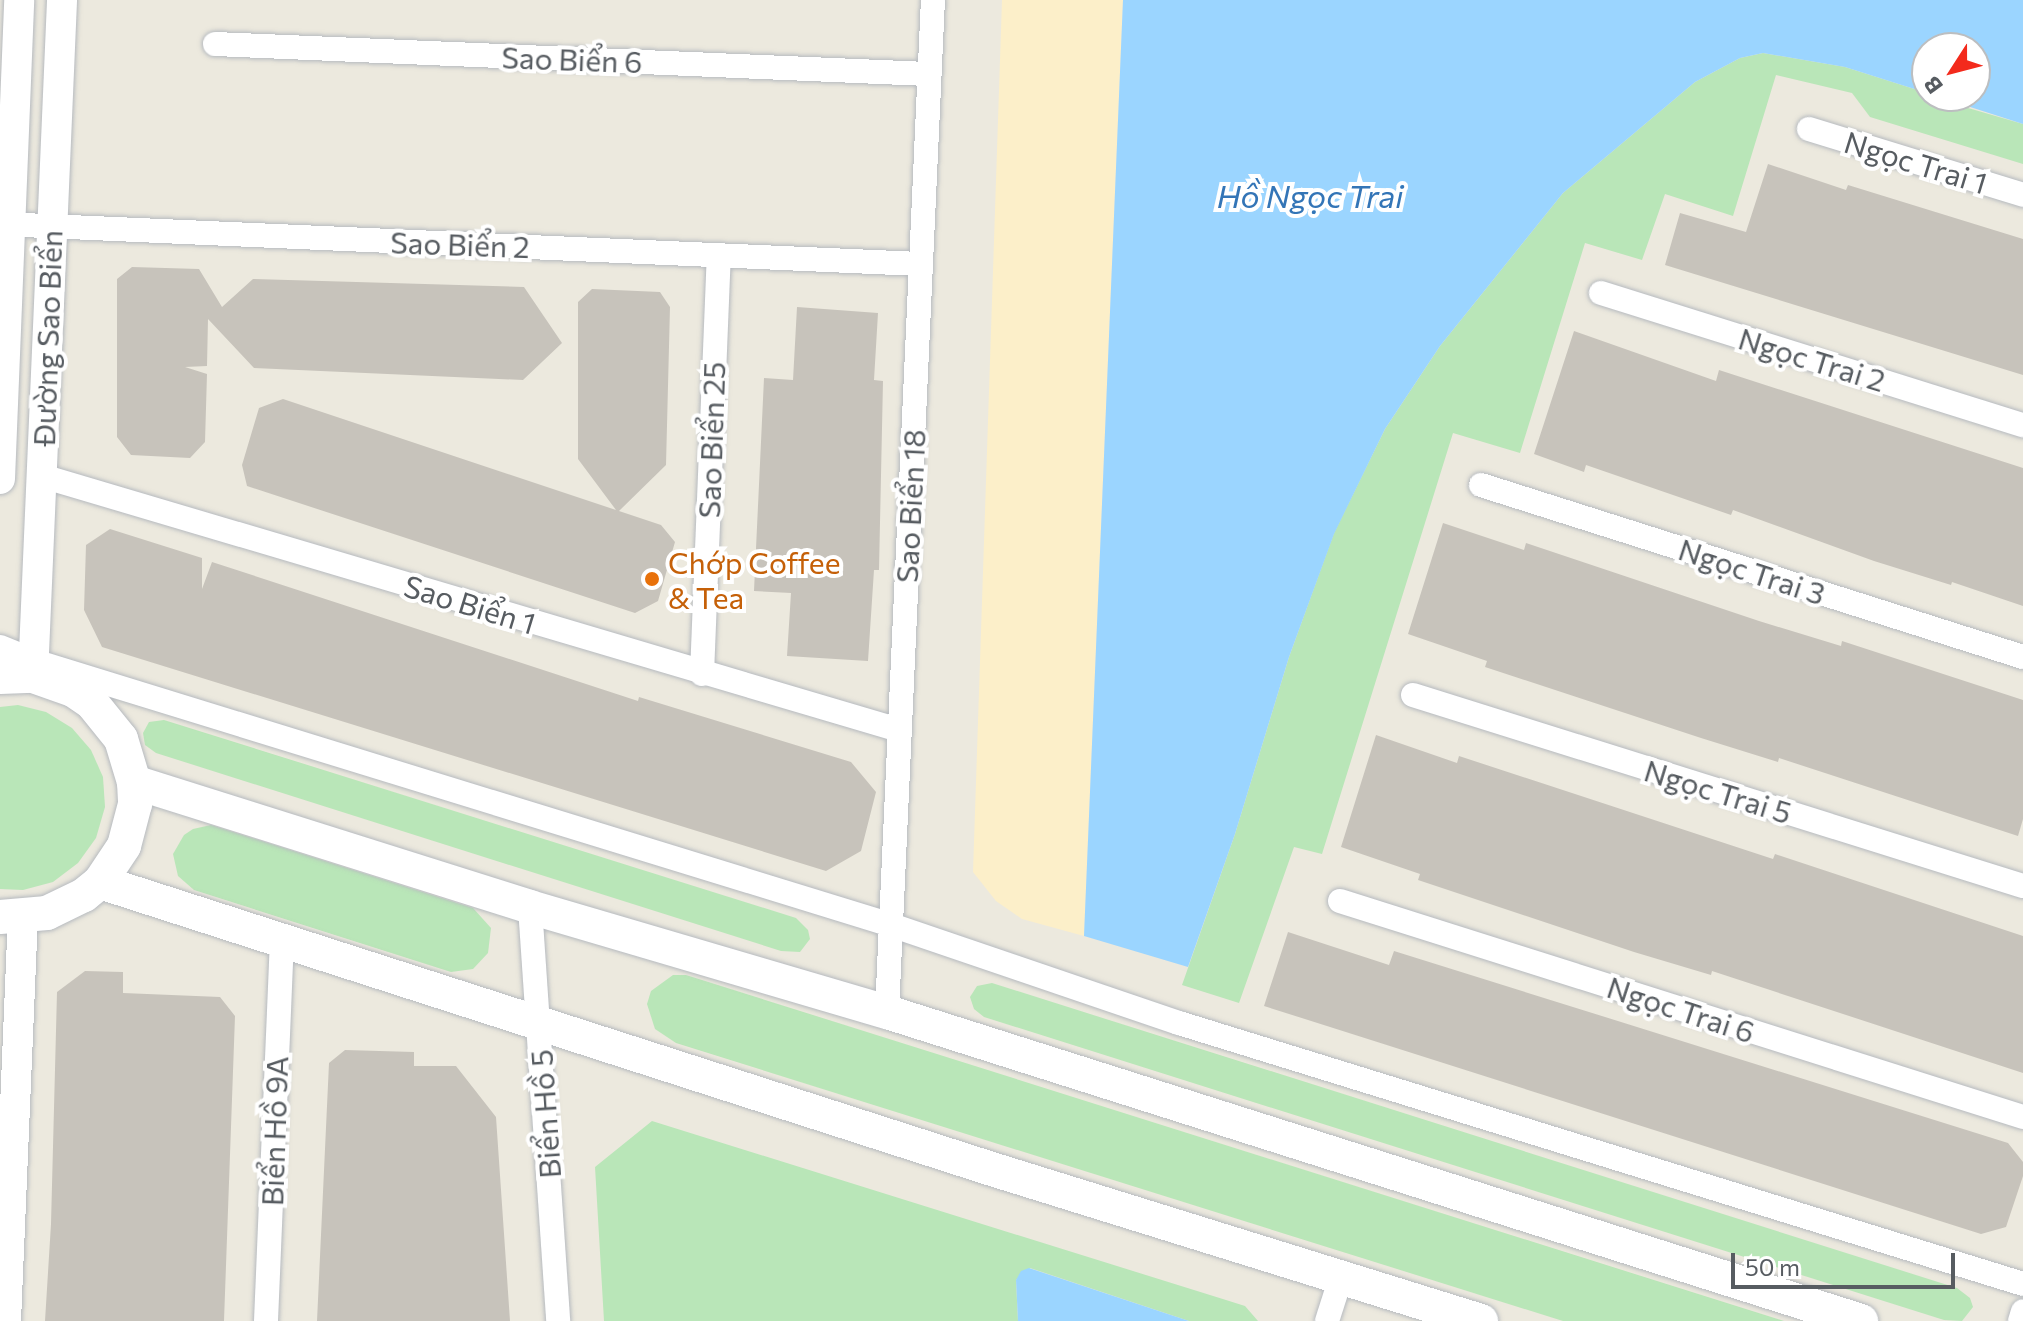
<!DOCTYPE html>
<meta charset="utf-8">
<style>
body{margin:0}
#map{position:relative;width:2023px;height:1321px;overflow:hidden;background:#ece9de;font-family:Commissioner,sans-serif}
div>[style]{position:absolute}
.green>*{inset:0;background:#b9e6b8}
.sand>*{inset:0;background:#fcefc9}
.water>*{inset:0;background:#9bd5ff}
.building>*{inset:0;background:#c7c3bb}
.roads{filter:drop-shadow(0 0 2px #b6babf) drop-shadow(0 0 2px #b6babf)}
.minor>*{height:24px;margin:-12px;padding:0 12px;transform-origin:12px;border-radius:12px;background:#fff}
.tertiary>*{height:30px;margin:-15px;padding:0 15px;transform-origin:15px;border-radius:15px;background:#fff}
.secondary>*{height:34px;margin:-17px;padding:0 17px;transform-origin:17px;border-radius:17px;background:#fff}
.dots>*{width:22px;height:22px;translate:-50% -50%;box-sizing:border-box;border:4px solid #fff;border-radius:50%}
span{translate:-50% -50%;white-space:nowrap;text-align:center;line-height:1.15;-webkit-text-stroke:8px #fff;paint-order:stroke}
.street-label{font-size:30px;color:#575c61}
.food-label{font-size:30px;color:#c56008}
.left{translate:0 -50%;text-align:left}
.water-label{font-size:32px;color:#3375b7;font-style:italic}
.north{position:absolute;left:1911px;top:32px;width:80px;height:80px;box-sizing:border-box;background:#fff;border:2px solid #bcbec0;border-radius:50%;rotate:234deg;font-size:22px;font-weight:700;line-height:32px;text-align:center;color:#575c61}
.north::after{content:'';display:block;margin:auto;width:28px;height:36px;background:#f32a1c;clip-path:polygon(50% 0,100% 100%,50% 72%,0 100%)}
.scale{position:absolute;left:1731px;top:1253px;width:224px;height:36px;box-sizing:border-box;border:4px solid #575c61;border-top:0;padding-left:10px;font-size:24px;line-height:28px;white-space:nowrap;color:#575c61;-webkit-text-stroke:6px #fff;paint-order:stroke}
</style>
<div id="map">
<div class="green">
<i style="clip-path:polygon(1763px 53px,1845px 67px,1927px 93px,1927px 96px,2023px 124px,2023px 164px,1870px 117px,1852px 93px,1776px 75px,1733px 216px,1665px 194px,1642px 260px,1585px 243px,1520px 453px,1453px 433px,1322px 854px,1294px 847px,1239px 1003px,1182px 985px,1235px 834px,1289px 657px,1334px 533px,1385px 429px,1440px 346px,1563px 193px,1695px 82px,1740px 58px)"></i>
<i style="clip-path:polygon(18px 705px,46px 712px,72px 728px,91px 750px,103px 777px,105px 807px,96px 838px,78px 863px,53px 882px,23px 890px,0 889px,0 707px)"></i>
<i style="clip-path:polygon(164px 720px,796px 918px,808px 930px,810px 939px,800px 952px,781px 951px,156px 753px,145px 745px,143px 733px,149px 722px)"></i>
<i style="clip-path:polygon(211px 825px,473px 908px,491px 928px,488px 953px,473px 969px,451px 972px,194px 890px,178px 876px,173px 854px,184px 835px,193px 829px)"></i>
<i style="clip-path:polygon(673px 975px,686px 975px,1784px 1321px,1563px 1321px,676px 1043px,655px 1029px,647px 1004px,651px 991px)"></i>
<i style="clip-path:polygon(992px 983px,1957px 1288px,1970px 1298px,1973px 1307px,1962px 1321px,1944px 1320px,984px 1017px,974px 1009px,970px 997px,977px 986px)"></i>
<i style="clip-path:polygon(652px 1121px,1226px 1300px,1245px 1306px,1258px 1321px,1189px 1321px,1030px 1268px,1016px 1280px,1018px 1321px,604px 1321px,595px 1167px)"></i>
</div>
<div class="sand">
<i style="clip-path:polygon(1002px 0,1123px 0,1084px 936px,1022px 919px,996px 901px,973px 872px)"></i>
</div>
<div class="water">
<i style="clip-path:polygon(1123px 0,2023px 0,2023px 124px,1936px 96px,1975px 96px,1975px 48px,1927px 48px,1927px 93px,1845px 67px,1763px 53px,1740px 58px,1695px 82px,1563px 193px,1440px 346px,1385px 429px,1334px 534px,1289px 657px,1235px 834px,1188px 967px,1084px 936px)"></i>
<i style="clip-path:polygon(1029px 1268px,1189px 1321px,1018px 1321px,1016px 1280px,1021px 1271px)"></i>
</div>
<div class="building">
<i style="clip-path:polygon(1768px 164px,1846px 190px,1848px 185px,2023px 239px,2023px 375px,1665px 265px,1680px 213px,1746px 232px)"></i>
<i style="clip-path:polygon(132px 267px,199px 269px,222px 307px,253px 279px,524px 287px,562px 343px,523px 380px,254px 368px,208px 319px,207px 366px,185px 367px,207px 374px,205px 442px,190px 458px,131px 455px,117px 437px,117px 279px)"></i>
<i style="clip-path:polygon(592px 289px,660px 292px,670px 307px,666px 465px,619px 511px,661px 525px,675px 542px,658px 601px,635px 613px,247px 486px,242px 465px,259px 408px,283px 399px,616px 510px,578px 459px,578px 302px)"></i>
<i style="clip-path:polygon(797px 307px,878px 313px,874px 380px,883px 381px,879px 570px,874px 570px,868px 661px,787px 656px,791px 593px,754px 591px,764px 378px,793px 380px)"></i>
<i style="clip-path:polygon(1574px 331px,1716px 381px,1719px 370px,2023px 468px,2023px 606px,1952px 582px,1951px 585px,1874px 561px,1733px 510px,1731px 515px,1586px 465px,1584px 472px,1534px 454px)"></i>
<i style="clip-path:polygon(1443px 523px,1524px 550px,1526px 543px,1759px 621px,1841px 646px,1842px 641px,2023px 700px,2023px 819px,2018px 836px,1779px 758px,1778px 762px,1701px 738px,1485px 667px,1487px 661px,1408px 634px)"></i>
<i style="clip-path:polygon(110px 529px,202px 558px,202px 589px,212px 562px,638px 701px,639px 697px,851px 762px,876px 792px,861px 851px,826px 871px,102px 647px,84px 610px,86px 545px)"></i>
<i style="clip-path:polygon(1376px 735px,1457px 763px,1459px 756px,1773px 859px,1775px 854px,2023px 936px,2023px 1073px,1712px 971px,1711px 975px,1634px 952px,1418px 880px,1420px 874px,1341px 847px)"></i>
<i style="clip-path:polygon(1288px 932px,1389px 965px,1394px 951px,2008px 1143px,2023px 1162px,2023px 1176px,2006px 1227px,1981px 1234px,1264px 1006px)"></i>
<i style="clip-path:polygon(85px 971px,123px 972px,123px 993px,220px 997px,235px 1016px,224px 1321px,45px 1321px,51px 1224px,57px 992px)"></i>
<i style="clip-path:polygon(345px 1050px,414px 1052px,414px 1066px,456px 1066px,496px 1117px,510px 1321px,317px 1321px,329px 1063px)"></i>
</div>
<div class="roads">
<div class="minor">
<i style="left:215px;top:44px;width:715px;rotate:2.41deg"></i>
<i style="left:1809px;top:129px;width:224px;rotate:17.1deg"></i>
<i style="left:0;top:224px;width:921px;rotate:2.49deg"></i>
<i style="left:1601px;top:293px;width:442px;rotate:17.4deg"></i>
<i style="left:42px;top:476px;width:894px;rotate:16.51deg"></i>
<i style="left:1481px;top:485px;width:569px;rotate:17.61deg"></i>
<i style="left:0;top:647px;width:37px;rotate:22deg"></i>
<i style="left:34px;top:661px;width:897px;rotate:17.12deg"></i>
<i style="left:891px;top:925px;width:304px;rotate:18.8deg"></i>
<i style="left:1179px;top:1023px;width:883px;rotate:17.18deg"></i>
<i style="left:702px;top:674px;width:419px;rotate:-87.7deg"></i>
<i style="left:1413px;top:695px;width:639px;rotate:17.39deg"></i>
<i style="left:1340px;top:901px;width:716px;rotate:17.55deg"></i>
<i style="left:530px;top:907px;width:415px;rotate:86.1deg"></i>
<i style="left:887px;top:1012px;width:1013px;rotate:-87.4deg"></i>
<i style="left:266px;top:1321px;width:381px;rotate:-87.6deg"></i>
<i style="left:1327px;top:1321px;width:46px;rotate:-72.3deg"></i>
<i style="left:2020px;top:1321px;width:10px;rotate:-73deg"></i>
</div>
<div class="tertiary">
<i style="left:0;top:479px;width:479px;rotate:-87.7deg"></i>
<i style="left:33px;top:676px;width:677px;rotate:-87.54deg"></i>
<i style="left:6px;top:1321px;width:403px;rotate:-87.6deg"></i>
</div>
<div class="secondary">
<i style="left:0;top:677px;width:33px;rotate:-2deg"></i>
<i style="left:33px;top:676px;width:42px;rotate:19.3deg"></i>
<i style="left:73px;top:690px;width:23px;rotate:34deg"></i>
<i style="left:92px;top:703px;width:46px;rotate:51.1deg"></i>
<i style="left:121px;top:739px;width:45px;rotate:73.2deg"></i>
<i style="left:134px;top:782px;width:22px;rotate:87deg"></i>
<i style="left:135px;top:804px;width:43px;rotate:104.7deg"></i>
<i style="left:124px;top:846px;width:43px;rotate:123.7deg"></i>
<i style="left:100px;top:882px;width:21px;rotate:141deg"></i>
<i style="left:84px;top:895px;width:41px;rotate:154.1deg"></i>
<i style="left:47px;top:913px;width:47px;rotate:175.1deg"></i>
<i style="left:134px;top:782px;width:415px;rotate:17.5deg"></i>
<i style="left:530px;top:907px;width:372px;rotate:16.4deg"></i>
<i style="left:887px;top:1012px;width:1022px;rotate:17.6deg"></i>
<i style="left:100px;top:882px;width:940px;rotate:17.84deg"></i>
<i style="left:995px;top:1170px;width:509px;rotate:17.26deg"></i>
</div>
</div>
<div class="dots">
<i style="left:652px;top:579px;background:#e8710a"></i>
</div>
<div class="street-label">
<span style="left:572px;top:59px;rotate:2deg">Sao Biển 6</span>
<span style="left:1916px;top:162px;rotate:17deg">Ngọc Trai 1</span>
<span style="left:460px;top:244px;rotate:2deg">Sao Biển 2</span>
<span style="left:47px;top:338px;rotate:-88deg">Đường Sao Biển</span>
<span style="left:1812px;top:359px;rotate:17deg">Ngọc Trai 2</span>
<span style="left:711px;top:440px;rotate:-88deg">Sao Biển 25</span>
<span style="left:910px;top:506px;rotate:-87deg">Sao Biển 18</span>
<span style="left:1752px;top:571px;rotate:18deg">Ngọc Trai 3</span>
<span style="left:470px;top:604px;rotate:17deg">Sao Biển 1</span>
<span style="left:1718px;top:791px;rotate:17deg">Ngọc Trai 5</span>
<span style="left:1681px;top:1009px;rotate:18deg">Ngọc Trai 6</span>
<span style="left:545px;top:1114px;rotate:-94deg">Biển Hồ 5</span>
<span style="left:274px;top:1131px;rotate:-88deg">Biển Hồ 9A</span>
</div>
<div class="food-label">
<span class="left" style="left:668px;top:579px">Chớp Coffee<br>&amp; Tea</span>
</div>
<div class="water-label">
<span style="left:1310px;top:195px">Hồ Ngọc Trai</span>
</div>
<div class="north">B</div>
<div class="scale">50 m</div>
</div>
